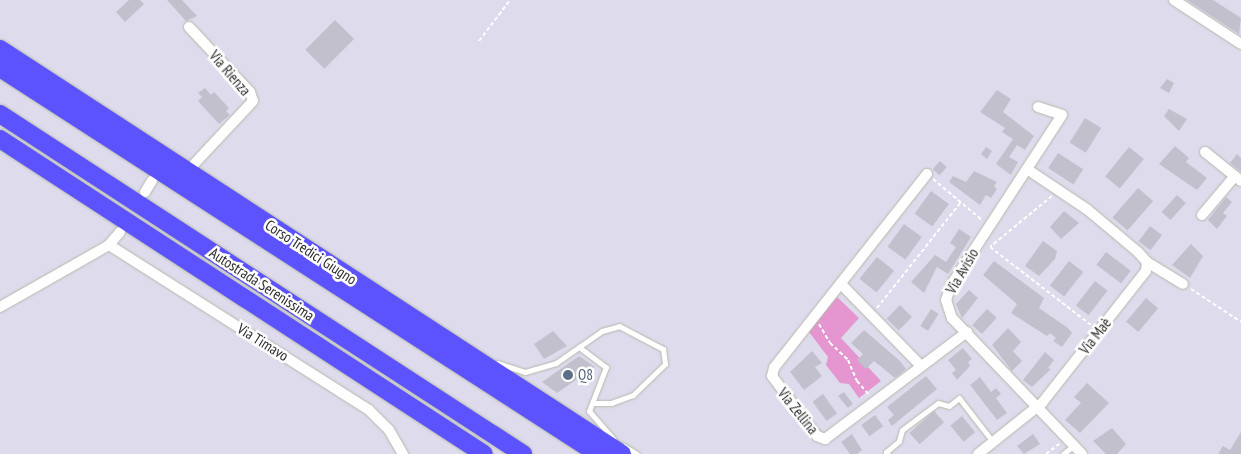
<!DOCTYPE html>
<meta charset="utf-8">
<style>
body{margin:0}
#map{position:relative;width:1241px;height:454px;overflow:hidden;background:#dedbec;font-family:"PT Sans Narrow",sans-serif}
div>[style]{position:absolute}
.green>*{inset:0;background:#e595cf}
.building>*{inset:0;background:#c3c0ce;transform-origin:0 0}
.path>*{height:2px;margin-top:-1px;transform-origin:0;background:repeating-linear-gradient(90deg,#fff 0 4px,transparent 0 6.5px)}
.roads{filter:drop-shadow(0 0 1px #b4baab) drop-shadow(0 0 1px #b4baab)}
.lane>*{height:5px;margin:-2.5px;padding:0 2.5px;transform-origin:2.5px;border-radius:2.5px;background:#fff}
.street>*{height:10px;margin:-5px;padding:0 5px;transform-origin:5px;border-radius:5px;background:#fff}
.highway>*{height:18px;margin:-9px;padding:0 9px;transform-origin:9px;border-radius:9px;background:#5c53ff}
.dots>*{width:14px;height:14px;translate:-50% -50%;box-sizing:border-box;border:2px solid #fff;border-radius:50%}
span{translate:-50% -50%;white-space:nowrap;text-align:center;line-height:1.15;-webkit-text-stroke:5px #fff;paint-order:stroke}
.street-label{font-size:15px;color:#2a2a2a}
.service-label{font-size:15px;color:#4e5e75}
.left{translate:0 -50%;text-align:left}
</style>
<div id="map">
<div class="green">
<i style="clip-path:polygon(837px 297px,859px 318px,841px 338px,881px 381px,859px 398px,849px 384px,840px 383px,826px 365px,828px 357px,809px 332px)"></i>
</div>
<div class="building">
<i style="clip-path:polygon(129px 0,140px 0,144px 4px,125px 22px,116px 12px)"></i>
<i style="clip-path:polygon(167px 0,182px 0,197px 16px,186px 21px)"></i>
<i style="clip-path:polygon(1187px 0,1213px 0,1241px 18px,1239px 34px)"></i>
<i style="left:335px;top:20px;width:27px;height:42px;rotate:45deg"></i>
<i style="clip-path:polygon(1167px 79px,1174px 83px,1169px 93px,1160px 88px)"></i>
<i style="clip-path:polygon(205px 88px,211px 95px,214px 92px,229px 108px,226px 111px,230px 115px,219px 124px,198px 101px,202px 97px,198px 93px)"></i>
<i style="clip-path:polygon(997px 90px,1011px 99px,1003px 112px,1034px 136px,1025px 150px,1017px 145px,1009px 157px,1018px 162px,1011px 175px,996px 164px,1013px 139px,1002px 132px,1005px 128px,980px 112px)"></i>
<i style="clip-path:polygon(1169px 109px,1187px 119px,1179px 131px,1164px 116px)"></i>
<i style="left:1085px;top:118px;width:19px;height:29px;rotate:32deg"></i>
<i style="clip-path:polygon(1175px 146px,1189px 158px,1186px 162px,1207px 178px,1197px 190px,1159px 164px)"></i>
<i style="clip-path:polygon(986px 147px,992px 151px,987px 159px,981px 154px)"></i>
<i style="left:1129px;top:147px;width:19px;height:38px;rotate:39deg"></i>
<i style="left:1058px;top:153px;width:30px;height:18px;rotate:33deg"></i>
<i style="clip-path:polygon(1237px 154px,1241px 158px,1241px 172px,1230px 163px)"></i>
<i style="left:940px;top:161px;width:9px;height:11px;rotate:41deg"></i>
<i style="clip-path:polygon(974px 171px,997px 182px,994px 186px,997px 189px,991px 198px,986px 195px,980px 205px,949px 182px,953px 176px,966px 182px)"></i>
<i style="left:1138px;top:188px;width:20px;height:39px;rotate:41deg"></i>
<i style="left:931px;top:191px;width:22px;height:28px;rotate:36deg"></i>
<i style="left:1177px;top:195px;width:12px;height:23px;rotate:42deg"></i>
<i style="clip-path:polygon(1226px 197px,1232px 202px,1223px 213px,1227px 216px,1217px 229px,1208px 220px)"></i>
<i style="clip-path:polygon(1064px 211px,1079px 223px,1061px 239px,1050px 227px)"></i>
<i style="left:904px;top:224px;width:22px;height:28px;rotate:36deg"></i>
<i style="left:1150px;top:226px;width:15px;height:19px;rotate:37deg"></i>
<i style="clip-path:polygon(959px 229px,971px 237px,948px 274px,937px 267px,924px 293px,911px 282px,935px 255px,946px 262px,956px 247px,950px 243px)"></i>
<i style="clip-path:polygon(1043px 241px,1057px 251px,1055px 259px,1039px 276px,1025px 266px)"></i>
<i style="clip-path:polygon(1191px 244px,1203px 256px,1190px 278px,1172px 265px)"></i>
<i style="left:1106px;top:252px;width:31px;height:16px;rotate:37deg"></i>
<i style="left:877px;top:257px;width:22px;height:28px;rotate:39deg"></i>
<i style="clip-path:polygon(994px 261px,1044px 298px,1039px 308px,1068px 328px,1072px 333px,1062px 347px,1053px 341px,1056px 338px,1050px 333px,1047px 336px,1011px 313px,1017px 304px,983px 275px)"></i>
<i style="left:1069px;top:261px;width:18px;height:31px;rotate:38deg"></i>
<i style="left:1095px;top:281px;width:16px;height:31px;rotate:38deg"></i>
<i style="clip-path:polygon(969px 290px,978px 298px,962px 318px,956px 304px)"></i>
<i style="left:1146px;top:298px;width:16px;height:31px;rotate:40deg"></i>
<i style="left:900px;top:305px;width:17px;height:19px;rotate:45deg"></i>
<i style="left:931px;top:309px;width:9px;height:20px;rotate:32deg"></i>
<i style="left:987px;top:309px;width:13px;height:22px;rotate:42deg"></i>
<i style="clip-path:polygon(1008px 328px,1021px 342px,1013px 351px,1022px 361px,1012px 371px,992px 345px)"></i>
<i style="clip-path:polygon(864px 330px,900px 361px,906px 369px,895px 378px,874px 361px,866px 369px,857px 360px,863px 354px,851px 343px)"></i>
<i style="clip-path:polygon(553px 331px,567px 346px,544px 359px,534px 344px)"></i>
<i style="clip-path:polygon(963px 348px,972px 359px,968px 362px,970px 366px,957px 380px,952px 373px,956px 370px,948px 360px)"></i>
<i style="clip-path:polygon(812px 351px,822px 363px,815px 367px,822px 376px,804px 390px,790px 372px)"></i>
<i style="clip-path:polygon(1045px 352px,1054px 360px,1048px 368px,1051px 369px,1032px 387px,1023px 380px)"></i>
<i style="clip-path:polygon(579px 356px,595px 367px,557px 393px,542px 382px)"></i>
<i style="clip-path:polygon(926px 376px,937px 389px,892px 426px,888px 420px,894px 415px,887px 407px)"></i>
<i style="clip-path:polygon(980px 377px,991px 392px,996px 388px,1001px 394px,996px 398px,1007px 413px,997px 420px,970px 385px)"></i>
<i style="clip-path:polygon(1087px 383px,1109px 403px,1080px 433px,1065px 420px,1081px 403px,1074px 397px)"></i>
<i style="clip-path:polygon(844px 392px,853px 404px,848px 408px,838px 396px)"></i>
<i style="left:823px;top:394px;width:24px;height:13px;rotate:54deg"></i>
<i style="left:934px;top:411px;width:15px;height:33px;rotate:48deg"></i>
<i style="left:875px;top:415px;width:14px;height:17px;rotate:54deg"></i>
<i style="left:962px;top:416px;width:21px;height:15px;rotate:51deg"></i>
<i style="clip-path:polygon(1112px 428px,1126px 444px,1117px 454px,1106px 454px,1093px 441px)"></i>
<i style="clip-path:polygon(1241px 432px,1241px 454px,1218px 454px,1223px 446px,1230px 450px)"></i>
<i style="clip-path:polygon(852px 434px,862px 450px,857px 454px,850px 454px,841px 442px)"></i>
<i style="clip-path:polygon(1033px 434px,1040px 444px,1024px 454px,1017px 446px)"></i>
</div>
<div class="path">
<i style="left:479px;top:41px;width:51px;rotate:-52.9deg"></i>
<i style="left:933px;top:179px;width:65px;rotate:40deg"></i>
<i style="left:1052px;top:196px;width:80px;rotate:140.6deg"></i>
<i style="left:990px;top:247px;width:128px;rotate:37.7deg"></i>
<i style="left:1191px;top:289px;width:60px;rotate:33.4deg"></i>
<i style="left:877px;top:308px;width:135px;rotate:-51.6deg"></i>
<i style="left:819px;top:324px;width:22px;rotate:60deg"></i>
<i style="left:830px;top:343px;width:25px;rotate:43deg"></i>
<i style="left:848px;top:360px;width:23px;rotate:67deg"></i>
<i style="left:857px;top:381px;width:18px;rotate:49deg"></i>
<i style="left:1046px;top:454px;width:18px;rotate:-38deg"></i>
</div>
<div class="roads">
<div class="lane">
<i style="left:579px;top:347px;width:28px;rotate:-35deg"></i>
<i style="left:602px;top:331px;width:18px;rotate:-16deg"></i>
<i style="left:619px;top:326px;width:50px;rotate:27.6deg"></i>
<i style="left:663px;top:349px;width:15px;rotate:82deg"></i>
<i style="left:665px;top:364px;width:45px;rotate:135.9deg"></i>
<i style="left:633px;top:395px;width:23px;rotate:160deg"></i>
<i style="left:611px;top:403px;width:18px;rotate:180deg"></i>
<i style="left:497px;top:363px;width:29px;rotate:18deg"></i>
<i style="left:525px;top:372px;width:32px;rotate:-16deg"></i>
<i style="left:556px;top:363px;width:28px;rotate:-35deg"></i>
<i style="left:579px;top:347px;width:34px;rotate:37deg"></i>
<i style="left:606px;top:367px;width:47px;rotate:111.1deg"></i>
<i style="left:589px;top:411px;width:37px;rotate:49deg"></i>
<i style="left:624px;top:446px;width:15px;rotate:32deg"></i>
<i style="left:888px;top:454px;width:3px;rotate:-135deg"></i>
<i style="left:886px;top:452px;width:17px;rotate:-40deg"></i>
<i style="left:899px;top:441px;width:11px;rotate:-75deg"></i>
<i style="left:902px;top:430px;width:45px;rotate:-36.9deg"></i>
<i style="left:938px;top:403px;width:11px;rotate:15deg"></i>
<i style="left:949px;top:406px;width:13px;rotate:-39deg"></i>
<i style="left:959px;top:398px;width:56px;rotate:52.3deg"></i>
<i style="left:1063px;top:454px;width:14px;rotate:-39deg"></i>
</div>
<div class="street">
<i style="left:1174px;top:0;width:80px;rotate:33.3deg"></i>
<i style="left:189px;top:27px;width:89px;rotate:46.8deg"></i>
<i style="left:250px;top:92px;width:9px;rotate:72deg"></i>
<i style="left:253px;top:101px;width:86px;rotate:133.1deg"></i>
<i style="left:1038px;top:107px;width:25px;rotate:18deg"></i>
<i style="left:1062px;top:115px;width:203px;rotate:123.1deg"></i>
<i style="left:951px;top:285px;width:16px;rotate:108deg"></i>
<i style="left:946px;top:300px;width:19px;rotate:72deg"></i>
<i style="left:952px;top:318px;width:188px;rotate:46.3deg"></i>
<i style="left:1205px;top:152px;width:46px;rotate:38.9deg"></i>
<i style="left:927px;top:174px;width:247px;rotate:128.3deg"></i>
<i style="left:774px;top:368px;width:8px;rotate:104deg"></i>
<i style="left:772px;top:376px;width:75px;rotate:53.1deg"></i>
<i style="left:817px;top:436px;width:9px;rotate:21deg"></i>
<i style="left:825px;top:439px;width:178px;rotate:-37deg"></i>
<i style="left:145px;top:192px;width:13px;rotate:-58deg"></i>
<i style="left:1202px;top:215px;width:51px;rotate:-49.8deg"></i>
<i style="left:109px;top:245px;width:308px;rotate:32.4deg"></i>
<i style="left:369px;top:410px;width:28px;rotate:45deg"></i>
<i style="left:389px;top:430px;width:28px;rotate:60deg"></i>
<i style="left:1147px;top:262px;width:42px;rotate:31.4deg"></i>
<i style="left:841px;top:284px;width:115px;rotate:45.7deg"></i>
<i style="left:0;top:307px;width:125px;rotate:-29.6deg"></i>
<i style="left:109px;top:245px;width:17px;rotate:-50deg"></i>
<i style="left:978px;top:454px;width:82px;rotate:-38.6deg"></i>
<i style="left:1042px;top:403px;width:168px;rotate:-51.8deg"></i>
<i style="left:1146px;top:271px;width:9px;rotate:-84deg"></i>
<i style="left:1147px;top:262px;width:13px;rotate:-132deg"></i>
<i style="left:1138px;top:252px;width:65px;rotate:-140deg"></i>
<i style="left:1088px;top:210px;width:73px;rotate:-146.1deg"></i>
</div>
<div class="highway">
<i style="left:0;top:49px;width:742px;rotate:33.07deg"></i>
<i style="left:0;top:68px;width:712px;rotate:32.84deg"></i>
<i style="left:0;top:114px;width:624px;rotate:33.03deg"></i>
<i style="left:0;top:139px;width:577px;rotate:33.06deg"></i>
</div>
</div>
<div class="dots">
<i style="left:568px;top:375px;background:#5c6f8a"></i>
</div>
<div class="street-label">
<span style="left:230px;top:73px;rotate:49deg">Via Rienza</span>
<span style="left:311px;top:252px;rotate:33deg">Corso Tredici Giugno</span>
<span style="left:962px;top:271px;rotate:-60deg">Via Avisio</span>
<span style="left:262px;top:284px;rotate:33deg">Autostrada Serenissima</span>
<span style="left:1095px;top:336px;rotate:-52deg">Via Maè</span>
<span style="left:263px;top:342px;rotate:32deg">Via Timavo</span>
<span style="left:798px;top:411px;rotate:51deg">Via Zellina</span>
</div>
<div class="service-label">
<span class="left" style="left:578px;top:375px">Q8</span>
</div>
</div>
